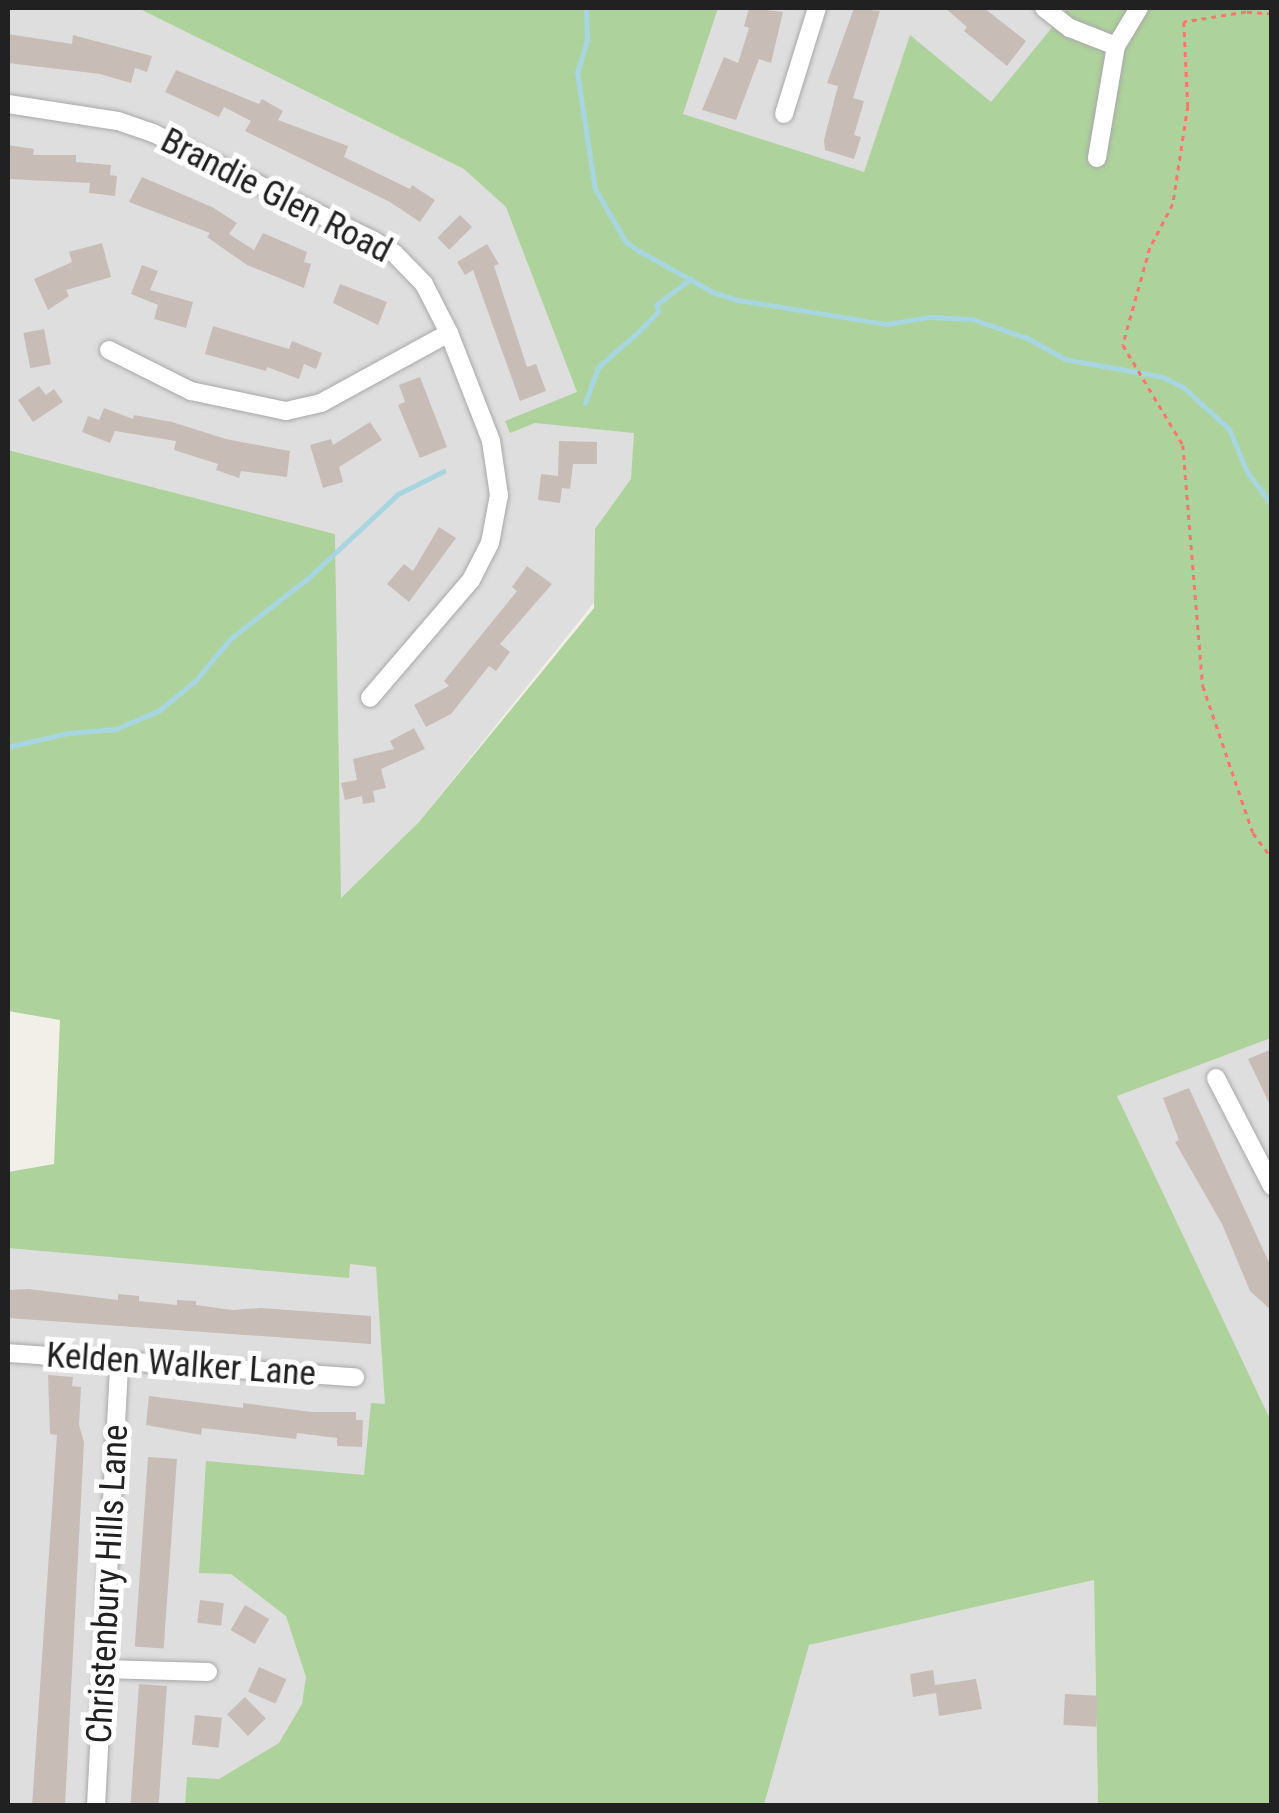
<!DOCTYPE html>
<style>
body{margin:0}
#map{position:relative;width:1279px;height:1813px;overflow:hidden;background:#f2eee8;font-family:"Roboto Condensed",sans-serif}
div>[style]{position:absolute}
.residential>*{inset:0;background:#dfdede}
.forest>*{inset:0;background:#aed29b}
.stream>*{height:5px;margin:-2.5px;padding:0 2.5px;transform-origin:2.5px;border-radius:2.5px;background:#a7d6e1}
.building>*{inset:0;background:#c7bdb6;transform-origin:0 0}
.path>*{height:2.5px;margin-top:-1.25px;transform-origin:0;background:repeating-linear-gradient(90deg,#ff756b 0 5px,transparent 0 10px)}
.roads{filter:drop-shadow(0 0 2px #a8a8a8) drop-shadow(0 0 2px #a8a8a8)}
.minor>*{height:18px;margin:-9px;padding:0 9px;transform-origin:9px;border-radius:9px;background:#fff}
span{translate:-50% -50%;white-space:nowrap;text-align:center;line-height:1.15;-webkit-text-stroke:10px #fff;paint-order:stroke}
.street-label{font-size:35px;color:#212121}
.frame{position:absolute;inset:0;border:10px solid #212121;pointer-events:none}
</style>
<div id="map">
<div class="residential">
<i style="clip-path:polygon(8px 8px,1068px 8px,419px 822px,340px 899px,335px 534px,8px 450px)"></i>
<i style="clip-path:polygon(1271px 1038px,1271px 1421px,1116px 1096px)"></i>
<i style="clip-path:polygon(8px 1234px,376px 1266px,422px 1805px,8px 1805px)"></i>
<i style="clip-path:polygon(1094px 1580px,1098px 1805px,764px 1806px,808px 1645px)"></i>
</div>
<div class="forest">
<i style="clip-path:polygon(138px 8px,718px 8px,683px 114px,864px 172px,910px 35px,991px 102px,1068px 8px,1271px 8px,1271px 1038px,1117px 1096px,1271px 1421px,1271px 1805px,1098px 1805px,1094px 1580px,809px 1645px,764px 1805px,185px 1805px,187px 1777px,219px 1779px,279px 1743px,302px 1704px,306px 1677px,286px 1616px,231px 1574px,199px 1573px,206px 1461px,364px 1475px,371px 1403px,385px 1404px,376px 1267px,350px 1264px,349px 1278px,8px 1248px,8px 1172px,54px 1164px,60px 1020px,8px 1011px,8px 450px,335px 534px,341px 898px,419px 822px,594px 608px,595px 529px,631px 479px,634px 433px,535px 423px,510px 433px,505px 421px,577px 392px,506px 207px,464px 169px)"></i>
</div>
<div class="stream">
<i style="left:586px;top:8px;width:32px;rotate:88deg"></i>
<i style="left:587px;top:40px;width:34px;rotate:107deg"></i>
<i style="left:577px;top:72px;width:118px;rotate:81.3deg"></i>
<i style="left:595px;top:189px;width:61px;rotate:59.7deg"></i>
<i style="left:626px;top:242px;width:16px;rotate:35deg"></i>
<i style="left:639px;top:251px;width:85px;rotate:29deg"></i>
<i style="left:713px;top:292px;width:26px;rotate:18deg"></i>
<i style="left:738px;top:300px;width:151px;rotate:9.2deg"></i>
<i style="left:887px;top:324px;width:43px;rotate:-9.5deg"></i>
<i style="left:929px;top:317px;width:43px;rotate:2.7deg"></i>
<i style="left:972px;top:319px;width:58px;rotate:19.1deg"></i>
<i style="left:1027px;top:338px;width:43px;rotate:28.9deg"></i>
<i style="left:1065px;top:359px;width:100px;rotate:10.4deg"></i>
<i style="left:1163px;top:377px;width:22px;rotate:27deg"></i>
<i style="left:1183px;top:387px;width:62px;rotate:42.4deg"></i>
<i style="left:1229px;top:429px;width:47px;rotate:67.3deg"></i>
<i style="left:1247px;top:472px;width:41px;rotate:52.9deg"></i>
<i style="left:585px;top:403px;width:38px;rotate:-70deg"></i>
<i style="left:598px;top:367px;width:53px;rotate:-41.2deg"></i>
<i style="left:638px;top:332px;width:29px;rotate:-46deg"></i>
<i style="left:658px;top:311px;width:6px;rotate:-108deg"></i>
<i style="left:656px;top:305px;width:44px;rotate:-37.6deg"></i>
<i style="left:8px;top:747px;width:61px;rotate:-13.3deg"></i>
<i style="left:67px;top:733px;width:49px;rotate:-4.7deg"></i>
<i style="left:116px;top:729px;width:46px;rotate:-23.2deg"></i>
<i style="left:158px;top:711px;width:48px;rotate:-39deg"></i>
<i style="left:195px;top:681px;width:56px;rotate:-50.1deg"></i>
<i style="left:231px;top:638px;width:98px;rotate:-37.9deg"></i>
<i style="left:308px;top:578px;width:123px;rotate:-43deg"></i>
<i style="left:398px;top:494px;width:51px;rotate:-26.6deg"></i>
</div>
<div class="building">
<i style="clip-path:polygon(749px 8px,783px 12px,771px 63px,759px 59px,736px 120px,702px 110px,724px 57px,738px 63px,749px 28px,744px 26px)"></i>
<i style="clip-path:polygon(854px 8px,880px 11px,853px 98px,864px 101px,854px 135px,861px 137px,854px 159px,825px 150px,824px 140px,838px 86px,827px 83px)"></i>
<i style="clip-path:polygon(945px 8px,984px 8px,1026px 41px,1007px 66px,964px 31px,967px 27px)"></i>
<i style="clip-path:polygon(8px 34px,72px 44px,73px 35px,152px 56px,147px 72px,135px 68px,131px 83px,100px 74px,8px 63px)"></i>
<i style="clip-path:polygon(176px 70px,259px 104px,262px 99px,283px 111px,278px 120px,348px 146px,344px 157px,410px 189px,412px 185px,435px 200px,420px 222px,390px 202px,245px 131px,251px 121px,224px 107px,219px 117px,165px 92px)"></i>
<i style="clip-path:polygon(8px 145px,34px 149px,33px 155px,76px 155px,76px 162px,111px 165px,110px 175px,117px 176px,115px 196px,89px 193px,90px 183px,8px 179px)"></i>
<i style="clip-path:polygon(142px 177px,212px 207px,237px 223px,229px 234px,254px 250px,263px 233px,307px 252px,304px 262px,311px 264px,304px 288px,247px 265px,207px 237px,210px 233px,129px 202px)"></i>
<i style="left:460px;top:215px;width:17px;height:32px;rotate:45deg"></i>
<i style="clip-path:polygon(102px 243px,111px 277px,66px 290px,69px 296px,48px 310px,34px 279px,72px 262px,69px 252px)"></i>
<i style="clip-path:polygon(487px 244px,499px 264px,494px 266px,527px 367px,536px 364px,546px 391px,520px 401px,473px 270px,465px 275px,457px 262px)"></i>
<i style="clip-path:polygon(142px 265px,158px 271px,150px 290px,193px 302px,186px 328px,154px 319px,158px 305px,131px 294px)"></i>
<i style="clip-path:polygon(340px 284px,387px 302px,378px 325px,333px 303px)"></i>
<i style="clip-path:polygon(213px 326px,289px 349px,292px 341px,322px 353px,316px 369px,304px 364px,299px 379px,267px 367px,266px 371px,205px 354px)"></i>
<i style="left:44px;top:329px;width:36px;height:21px;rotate:79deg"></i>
<i style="clip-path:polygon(420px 377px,447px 447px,420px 458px,398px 405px,405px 402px,399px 385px)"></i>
<i style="clip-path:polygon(39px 386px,46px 395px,54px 389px,63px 402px,33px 422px,18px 400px)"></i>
<i style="clip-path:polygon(104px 408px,133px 419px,134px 415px,172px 422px,226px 439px,290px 451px,287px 477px,241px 471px,239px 478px,216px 470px,218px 464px,174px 450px,176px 441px,115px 431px,110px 443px,82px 432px,88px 416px,99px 420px)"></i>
<i style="clip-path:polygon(370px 422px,382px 440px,339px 467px,343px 482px,323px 488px,310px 445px,331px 439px,333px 445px)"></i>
<i style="clip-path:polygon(559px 441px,597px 442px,597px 464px,573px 464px,570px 489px,562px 488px,560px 503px,538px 500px,541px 474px,558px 476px)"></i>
<i style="clip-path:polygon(439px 527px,456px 538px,409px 602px,387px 584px,404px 564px,413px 571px)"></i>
<i style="clip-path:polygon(527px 566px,552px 584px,500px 644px,510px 652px,496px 671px,489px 666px,451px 714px,426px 727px,414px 705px,449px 686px,444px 681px,517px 591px,512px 587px)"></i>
<i style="clip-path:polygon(414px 728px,425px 749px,381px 769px,386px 788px,373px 791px,375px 802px,363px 804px,362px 796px,345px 800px,341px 783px,357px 780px,353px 759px,394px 749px,390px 741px)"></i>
<i style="clip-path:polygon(1272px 1049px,1272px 1107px,1271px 1107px,1248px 1059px)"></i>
<i style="clip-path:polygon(1189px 1088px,1272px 1269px,1272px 1311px,1250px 1291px,1222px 1224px,1175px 1142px,1179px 1140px,1163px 1098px)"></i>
<i style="clip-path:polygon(29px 1289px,118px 1300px,118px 1294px,139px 1296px,139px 1301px,177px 1305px,177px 1300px,196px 1301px,196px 1305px,232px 1310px,261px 1308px,371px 1316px,371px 1344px,8px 1318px,8px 1290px)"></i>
<i style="clip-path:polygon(48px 1375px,73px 1377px,72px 1386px,81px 1387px,79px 1425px,84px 1442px,65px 1806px,32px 1806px,57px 1435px,50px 1434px)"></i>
<i style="clip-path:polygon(149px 1396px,243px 1408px,243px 1403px,311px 1412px,356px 1412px,356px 1420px,363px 1420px,362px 1447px,337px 1446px,337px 1438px,297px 1433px,296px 1439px,202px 1428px,201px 1435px,146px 1425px)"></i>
<i style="left:148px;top:1457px;width:29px;height:190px;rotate:4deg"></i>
<i style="left:200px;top:1600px;width:24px;height:23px;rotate:7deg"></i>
<i style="left:245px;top:1605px;width:28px;height:29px;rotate:30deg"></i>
<i style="left:259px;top:1667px;width:30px;height:27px;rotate:24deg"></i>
<i style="clip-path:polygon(933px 1670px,935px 1685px,976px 1679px,982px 1709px,939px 1716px,936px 1693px,913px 1697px,910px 1674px)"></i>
<i style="left:139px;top:1684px;width:28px;height:122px;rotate:4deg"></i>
<i style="left:1065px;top:1694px;width:33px;height:31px;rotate:3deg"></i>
<i style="left:245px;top:1697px;width:30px;height:25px;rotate:46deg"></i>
<i style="left:195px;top:1715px;width:27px;height:30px;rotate:6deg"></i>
</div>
<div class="path">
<i style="left:1272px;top:14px;width:26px;rotate:-176deg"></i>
<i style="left:1246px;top:12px;width:63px;rotate:170.8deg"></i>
<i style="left:1184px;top:22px;width:84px;rotate:87.3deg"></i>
<i style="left:1188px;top:106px;width:99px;rotate:98.7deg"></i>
<i style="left:1173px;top:204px;width:50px;rotate:117.6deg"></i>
<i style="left:1150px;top:248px;width:101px;rotate:105.6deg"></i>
<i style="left:1123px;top:345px;width:117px;rotate:59deg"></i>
<i style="left:1183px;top:445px;width:242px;rotate:85.3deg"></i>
<i style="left:1203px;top:686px;width:155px;rotate:71.2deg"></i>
<i style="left:1253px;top:833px;width:31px;rotate:53deg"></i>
</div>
<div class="roads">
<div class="minor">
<i style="left:1044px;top:8px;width:33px;rotate:38deg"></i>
<i style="left:1070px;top:28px;width:49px;rotate:21.4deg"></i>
<i style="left:8px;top:104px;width:111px;rotate:8.8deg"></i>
<i style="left:118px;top:121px;width:37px;rotate:19deg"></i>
<i style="left:153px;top:133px;width:246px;rotate:26deg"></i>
<i style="left:374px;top:241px;width:23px;rotate:31deg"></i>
<i style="left:394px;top:253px;width:43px;rotate:45.9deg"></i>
<i style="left:424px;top:284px;width:55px;rotate:63deg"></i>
<i style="left:449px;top:333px;width:116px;rotate:68.7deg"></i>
<i style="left:491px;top:441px;width:55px;rotate:81.6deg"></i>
<i style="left:499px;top:495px;width:49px;rotate:100.6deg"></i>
<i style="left:490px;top:543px;width:42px;rotate:117.2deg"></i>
<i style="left:471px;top:580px;width:155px;rotate:130.6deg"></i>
<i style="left:784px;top:114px;width:111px;rotate:-72.7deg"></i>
<i style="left:1097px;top:158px;width:114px;rotate:-80.4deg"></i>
<i style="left:1116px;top:46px;width:44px;rotate:-58.8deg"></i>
<i style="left:109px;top:350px;width:92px;rotate:26.6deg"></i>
<i style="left:191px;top:391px;width:97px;rotate:11.9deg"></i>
<i style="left:286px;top:411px;width:36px;rotate:-13deg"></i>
<i style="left:321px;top:403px;width:146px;rotate:-28.7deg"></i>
<i style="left:1216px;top:1078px;width:122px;rotate:62.6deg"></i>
<i style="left:8px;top:1353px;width:348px;rotate:4deg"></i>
<i style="left:103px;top:1669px;width:105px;rotate:1.6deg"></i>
<i style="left:96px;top:1806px;width:445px;rotate:-87deg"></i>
</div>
</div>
<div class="street-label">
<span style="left:276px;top:196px;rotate:27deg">Brandie Glen Road</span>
<span style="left:181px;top:1365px;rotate:4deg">Kelden Walker Lane</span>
<span style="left:108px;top:1584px;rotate:-87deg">Christenbury Hills Lane</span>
</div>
<div class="frame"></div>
</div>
